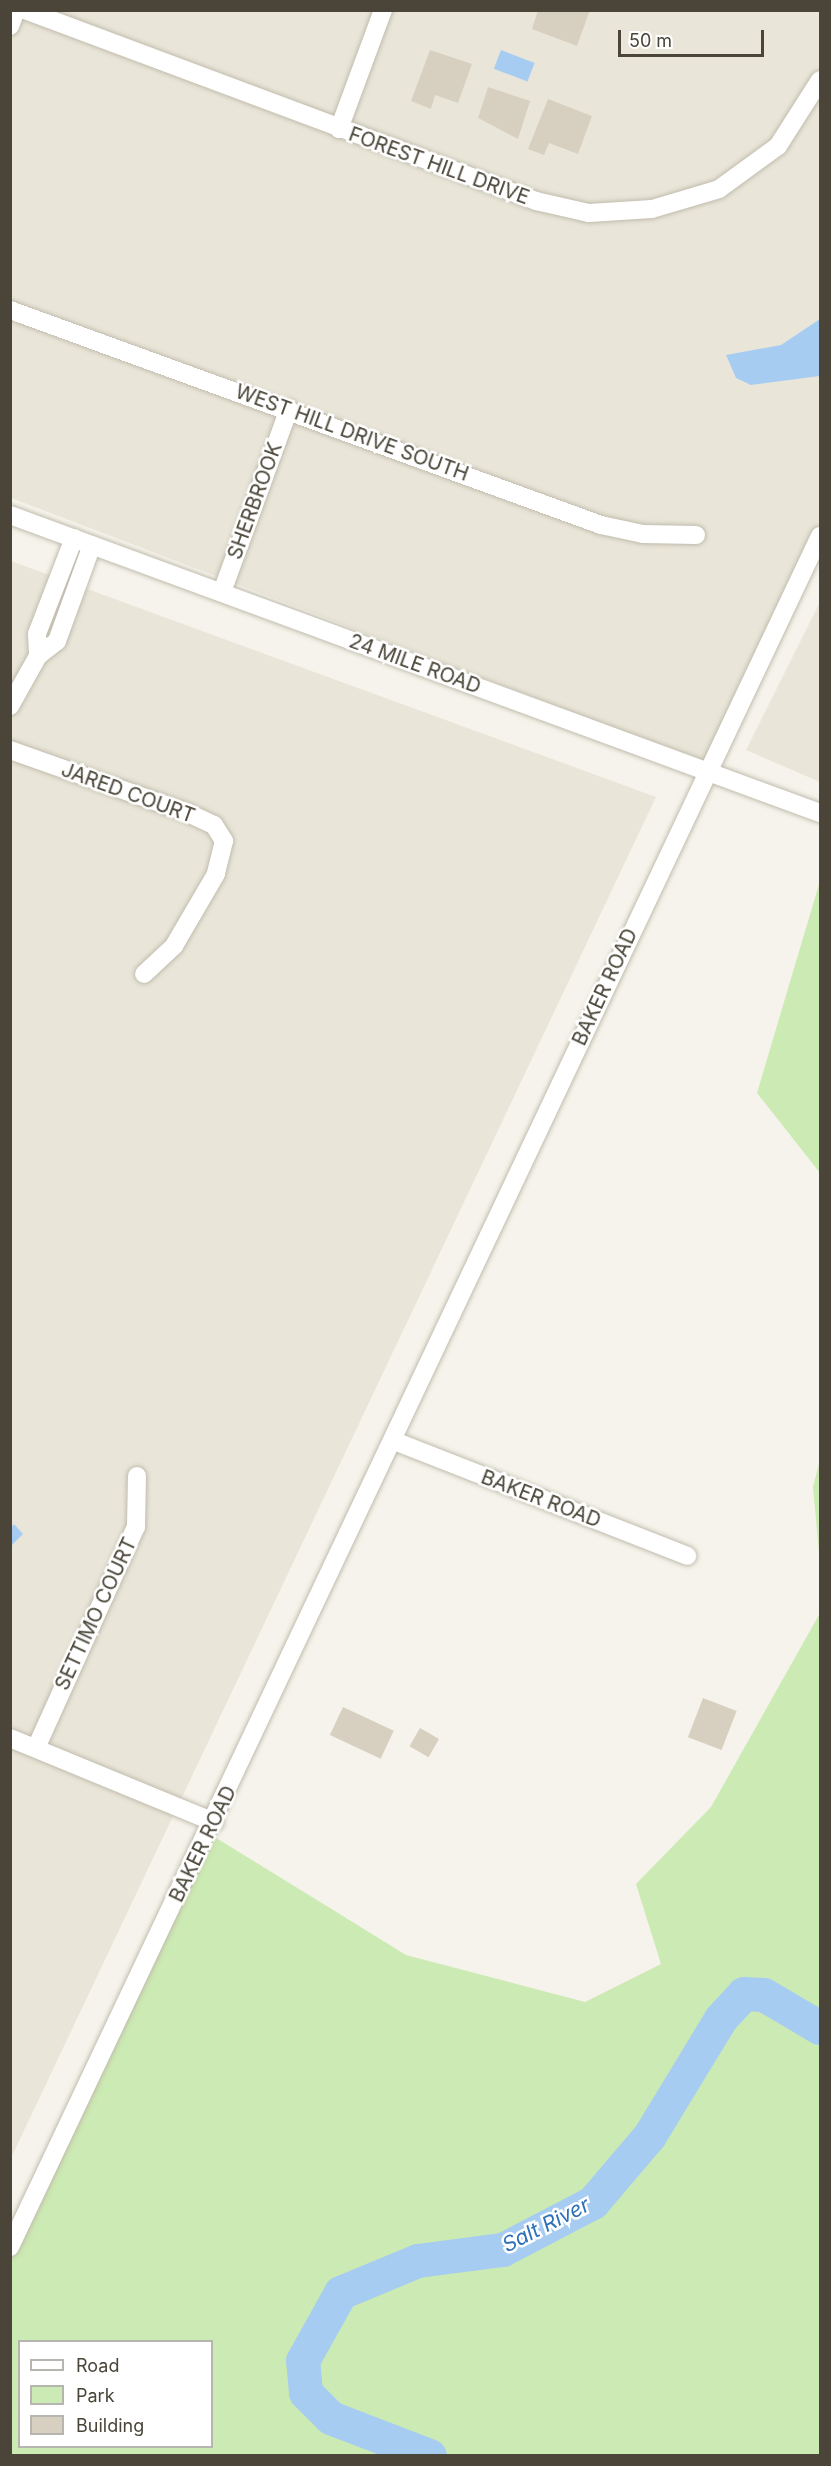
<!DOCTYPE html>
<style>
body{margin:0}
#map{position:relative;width:831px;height:2466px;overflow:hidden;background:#f5f3eb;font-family:Inter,sans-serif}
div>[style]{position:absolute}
.residential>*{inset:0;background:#e9e6d9}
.green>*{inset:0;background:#cceab3}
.water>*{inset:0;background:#a7ccf2;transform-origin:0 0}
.river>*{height:34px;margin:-17px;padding:0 17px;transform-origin:17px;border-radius:17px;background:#a7ccf2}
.building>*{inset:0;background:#d7d0c0;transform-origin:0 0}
.roads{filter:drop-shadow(0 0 2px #c1bcad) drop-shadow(0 0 2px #c1bcad)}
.minor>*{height:18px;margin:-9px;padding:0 9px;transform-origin:9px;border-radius:9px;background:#fff}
span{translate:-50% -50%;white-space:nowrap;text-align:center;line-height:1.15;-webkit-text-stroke:5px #fff;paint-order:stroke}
.street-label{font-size:20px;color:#4a4538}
.water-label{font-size:21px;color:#2e71b9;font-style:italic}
.frame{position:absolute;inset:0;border:12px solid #4a4538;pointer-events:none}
.legend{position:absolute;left:18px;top:2340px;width:195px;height:108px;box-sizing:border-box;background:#fff;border:2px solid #b7b5af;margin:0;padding:8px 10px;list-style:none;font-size:18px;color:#4a4538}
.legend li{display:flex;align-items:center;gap:12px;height:30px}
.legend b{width:30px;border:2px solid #b7b5af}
.scale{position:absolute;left:618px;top:30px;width:146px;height:27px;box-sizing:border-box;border:3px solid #4a4538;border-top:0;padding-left:8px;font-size:18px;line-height:21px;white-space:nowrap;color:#4a4538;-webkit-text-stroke:4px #fff;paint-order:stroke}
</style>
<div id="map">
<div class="residential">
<i style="clip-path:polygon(10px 11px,820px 11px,820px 533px,709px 764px,11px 498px)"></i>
<i style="clip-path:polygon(11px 561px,656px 797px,11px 2158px)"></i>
<i style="clip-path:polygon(820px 602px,820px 782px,746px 750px)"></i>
</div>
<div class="green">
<i style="clip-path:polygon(820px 881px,820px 1173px,757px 1093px)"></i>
<i style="clip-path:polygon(820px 1460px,820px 1563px,813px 1487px)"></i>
<i style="clip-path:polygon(evenodd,820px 1613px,820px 2455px,11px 2455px,10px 2239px,208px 1833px,406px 1955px,585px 2002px,661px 1964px,636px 1884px,711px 1807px,820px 1613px,20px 2342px,212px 2342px,212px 2446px,20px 2446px,20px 2342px)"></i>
</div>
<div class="water">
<i style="left:501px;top:50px;width:36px;height:20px;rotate:21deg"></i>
<i style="clip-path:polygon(820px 319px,820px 376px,751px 385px,736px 378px,726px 355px,781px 345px)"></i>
<i style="clip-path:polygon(14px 1524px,23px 1534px,11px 1546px,11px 1528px)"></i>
</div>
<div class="river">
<i style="left:430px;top:2456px;width:106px;rotate:-159deg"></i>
<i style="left:331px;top:2418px;width:35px;rotate:-135deg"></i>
<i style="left:306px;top:2393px;width:32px;rotate:-95deg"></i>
<i style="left:303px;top:2361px;width:78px;rotate:-60.8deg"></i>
<i style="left:341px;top:2293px;width:83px;rotate:-22.6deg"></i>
<i style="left:418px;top:2261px;width:86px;rotate:-7.4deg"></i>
<i style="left:503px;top:2250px;width:102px;rotate:-27.6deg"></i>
<i style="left:593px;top:2203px;width:88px;rotate:-49.6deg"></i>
<i style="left:650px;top:2136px;width:137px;rotate:-58.7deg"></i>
<i style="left:721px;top:2019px;width:34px;rotate:-47deg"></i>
<i style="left:744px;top:1994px;width:20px;rotate:3deg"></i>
<i style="left:764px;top:1995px;width:65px;rotate:30.5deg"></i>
</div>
<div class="building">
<i style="clip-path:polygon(538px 10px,590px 10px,577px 46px,532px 29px)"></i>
<i style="clip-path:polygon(430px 50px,472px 64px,458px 103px,435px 95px,431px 109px,411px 101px)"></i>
<i style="clip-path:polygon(488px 87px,530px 101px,518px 139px,478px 118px)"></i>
<i style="clip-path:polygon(548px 99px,592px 116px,578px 154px,549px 143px,544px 155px,528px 149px)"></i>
<i style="left:703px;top:1698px;width:36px;height:42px;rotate:21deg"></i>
<i style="left:343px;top:1707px;width:56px;height:31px;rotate:25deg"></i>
<i style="left:420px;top:1728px;width:22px;height:21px;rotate:30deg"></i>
</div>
<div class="roads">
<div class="minor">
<i style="left:25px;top:10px;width:546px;rotate:20.49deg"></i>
<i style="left:536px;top:201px;width:54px;rotate:12.8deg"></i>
<i style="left:589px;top:213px;width:63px;rotate:-3.6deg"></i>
<i style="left:652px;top:209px;width:70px;rotate:-16.6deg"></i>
<i style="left:719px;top:189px;width:73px;rotate:-36.1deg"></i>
<i style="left:778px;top:146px;width:78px;rotate:-57.5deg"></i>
<i style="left:10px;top:26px;width:17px;rotate:-69deg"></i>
<i style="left:339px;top:129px;width:127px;rotate:-69.7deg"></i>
<i style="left:10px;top:310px;width:629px;rotate:19.99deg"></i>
<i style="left:601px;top:525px;width:43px;rotate:12.1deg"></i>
<i style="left:643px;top:534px;width:53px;rotate:1.1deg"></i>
<i style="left:10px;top:515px;width:863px;rotate:20.2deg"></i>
<i style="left:74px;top:538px;width:103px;rotate:111.1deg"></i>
<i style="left:37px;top:634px;width:22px;rotate:87deg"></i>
<i style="left:38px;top:656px;width:24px;rotate:-38deg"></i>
<i style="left:57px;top:641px;width:102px;rotate:-70deg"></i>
<i style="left:222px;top:592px;width:195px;rotate:-69.9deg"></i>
<i style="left:10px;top:706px;width:57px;rotate:-60.8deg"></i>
<i style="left:10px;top:750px;width:189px;rotate:19.5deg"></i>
<i style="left:188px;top:813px;width:29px;rotate:25deg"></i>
<i style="left:214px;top:825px;width:19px;rotate:58deg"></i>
<i style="left:224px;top:841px;width:34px;rotate:104deg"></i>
<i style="left:216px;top:874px;width:83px;rotate:120.3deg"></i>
<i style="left:174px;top:946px;width:41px;rotate:137deg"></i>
<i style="left:394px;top:1441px;width:315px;rotate:21.4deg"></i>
<i style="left:10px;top:1738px;width:221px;rotate:22.4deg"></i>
<i style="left:36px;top:1748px;width:243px;rotate:-65.7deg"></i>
<i style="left:136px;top:1527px;width:51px;rotate:-88.9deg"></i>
<i style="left:10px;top:2247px;width:1893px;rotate:-64.67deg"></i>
</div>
</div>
<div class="street-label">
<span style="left:439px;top:166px;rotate:20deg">FOREST HILL DRIVE</span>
<span style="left:352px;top:433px;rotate:20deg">WEST HILL DRIVE SOUTH</span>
<span style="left:255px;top:501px;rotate:-70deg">SHERBROOK</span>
<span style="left:415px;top:664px;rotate:20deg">24 MILE ROAD</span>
<span style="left:128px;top:793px;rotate:20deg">JARED COURT</span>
<span style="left:605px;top:987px;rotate:-65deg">BAKER ROAD</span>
<span style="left:541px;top:1499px;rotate:21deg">BAKER ROAD</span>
<span style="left:96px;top:1614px;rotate:-65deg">SETTIMO COURT</span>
<span style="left:203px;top:1844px;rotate:-64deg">BAKER ROAD</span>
</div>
<div class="water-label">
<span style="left:546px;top:2225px;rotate:-27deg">Salt River</span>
</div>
<div class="frame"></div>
<ul class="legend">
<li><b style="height:8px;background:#fff"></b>Road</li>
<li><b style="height:16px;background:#cceab3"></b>Park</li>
<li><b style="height:16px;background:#d7d0c0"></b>Building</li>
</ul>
<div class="scale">50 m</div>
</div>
